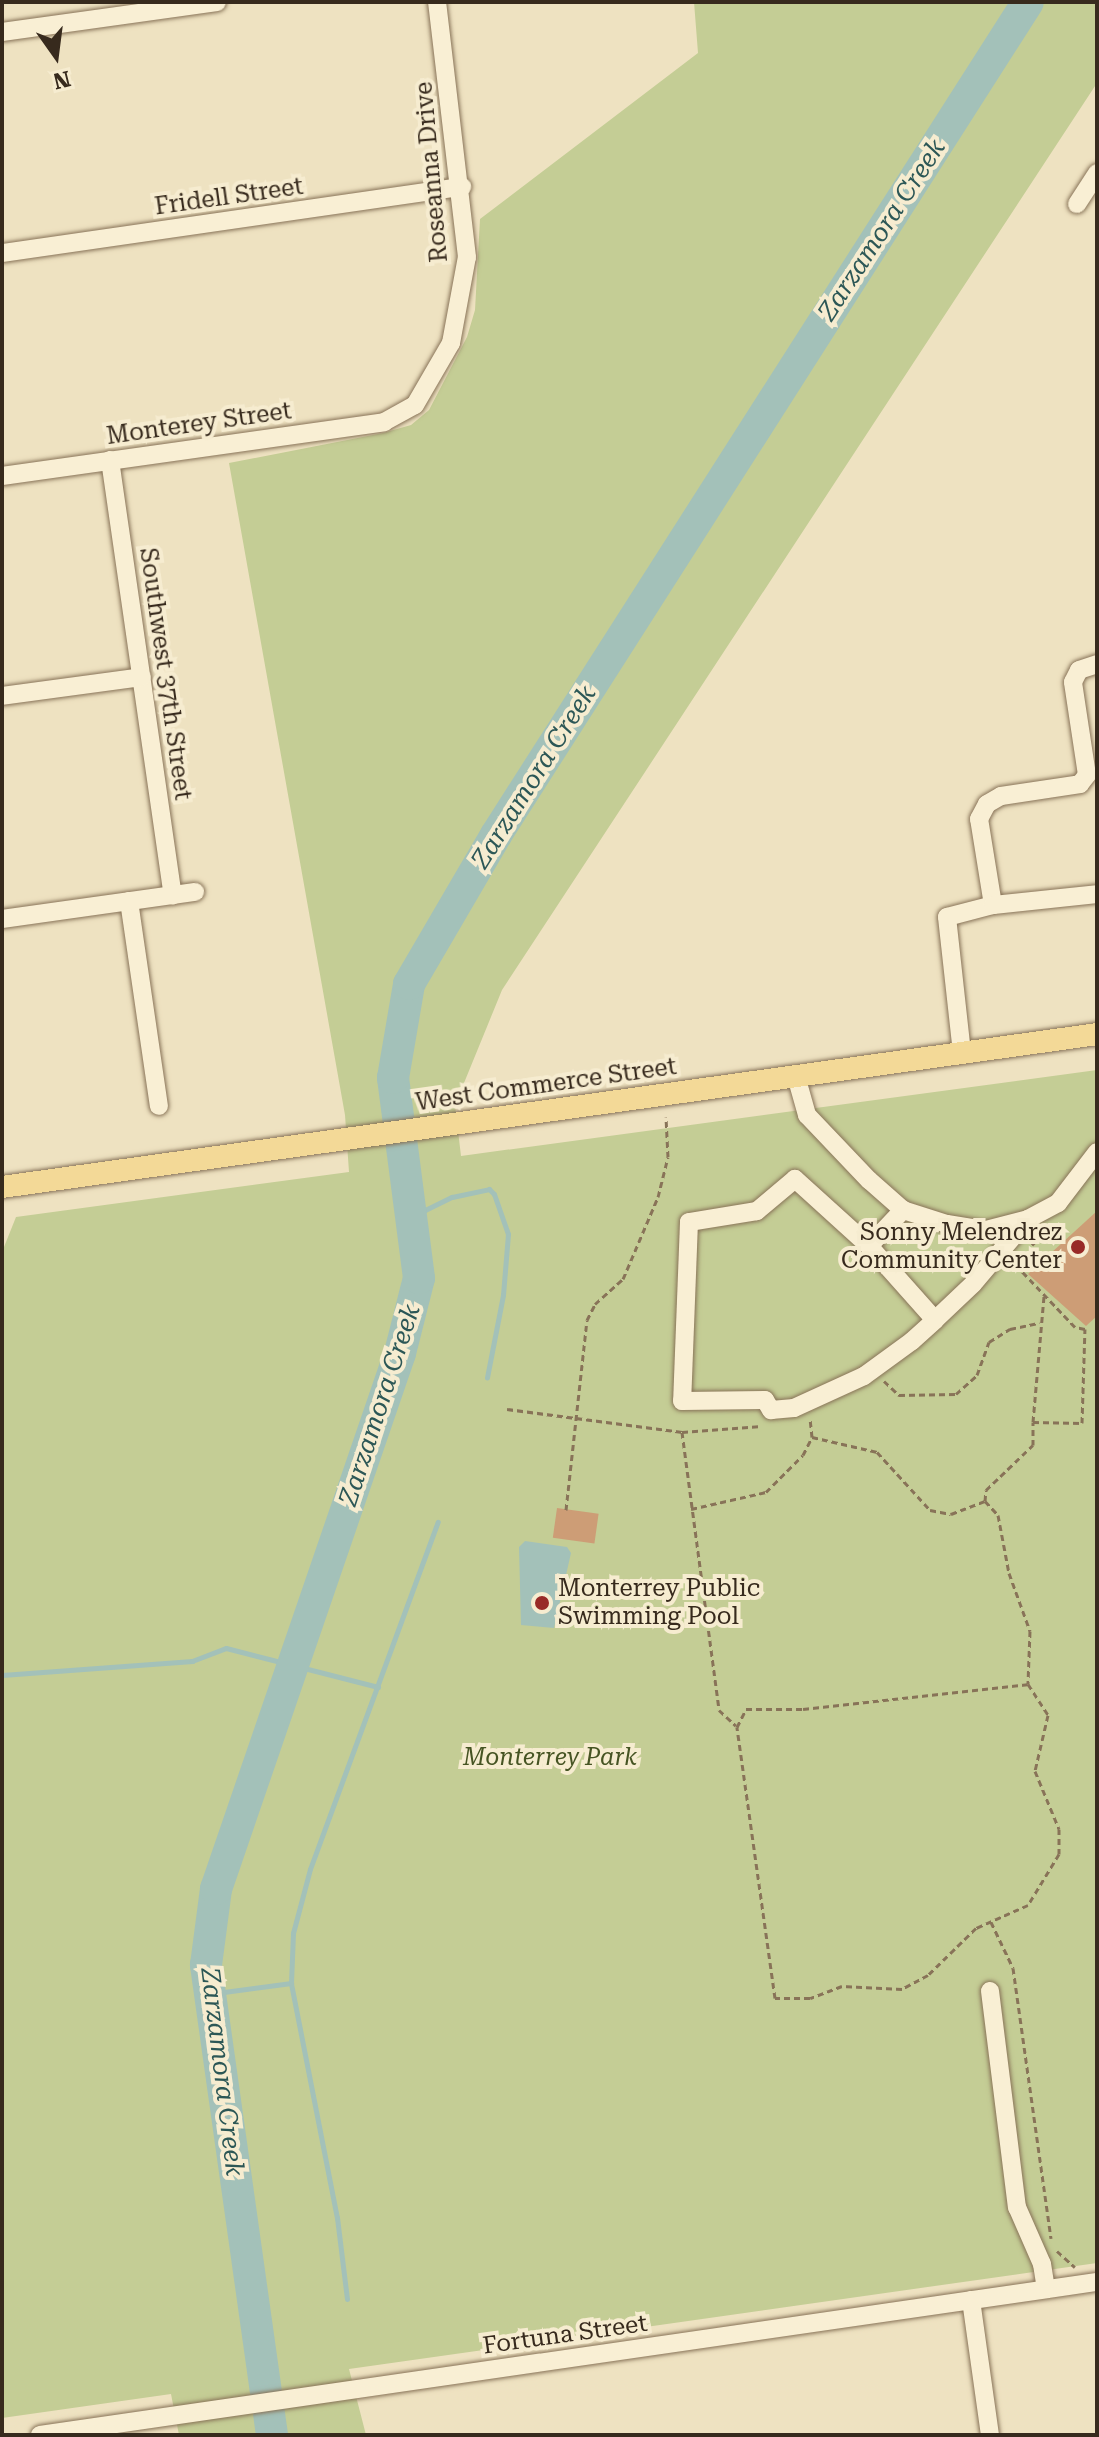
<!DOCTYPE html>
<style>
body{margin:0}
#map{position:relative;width:1099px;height:2437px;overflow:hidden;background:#eee2c1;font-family:"Roboto Serif",serif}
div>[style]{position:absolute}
.green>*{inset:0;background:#c4cd95}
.water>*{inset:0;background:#a3c1b9}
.stream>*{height:5px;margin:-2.5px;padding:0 2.5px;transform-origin:2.5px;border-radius:2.5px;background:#a3c1b9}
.river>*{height:32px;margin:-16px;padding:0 16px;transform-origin:16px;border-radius:16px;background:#a3c1b9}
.building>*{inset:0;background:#cd9d76;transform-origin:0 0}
.path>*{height:3px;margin-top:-1.5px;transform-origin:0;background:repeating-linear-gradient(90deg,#887358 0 6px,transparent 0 10px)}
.roads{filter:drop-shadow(0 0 2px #887358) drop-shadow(0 0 2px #887358)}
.minor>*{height:18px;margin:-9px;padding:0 9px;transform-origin:9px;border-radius:9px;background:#f9efd4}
.major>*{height:22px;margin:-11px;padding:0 11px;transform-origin:11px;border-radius:11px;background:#f3d997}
.dots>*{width:22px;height:22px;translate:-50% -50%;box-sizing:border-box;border:4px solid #f6ecd0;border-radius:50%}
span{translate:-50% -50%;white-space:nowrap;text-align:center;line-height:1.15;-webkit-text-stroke:8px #f6ecd0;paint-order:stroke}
.street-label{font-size:24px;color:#372a1d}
.poi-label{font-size:24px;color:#372a1d}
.right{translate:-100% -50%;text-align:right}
.left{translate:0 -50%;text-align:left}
.park-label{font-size:24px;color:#465423;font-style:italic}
.water-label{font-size:26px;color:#2c5756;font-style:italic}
.frame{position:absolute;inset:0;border:4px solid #372a1d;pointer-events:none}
.north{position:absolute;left:16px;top:16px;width:80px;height:80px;-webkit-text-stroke:6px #f6ecd0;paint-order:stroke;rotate:166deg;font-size:22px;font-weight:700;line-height:32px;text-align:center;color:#372a1d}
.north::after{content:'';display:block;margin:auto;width:28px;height:36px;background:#372a1d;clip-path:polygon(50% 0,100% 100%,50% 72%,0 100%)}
</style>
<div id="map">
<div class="green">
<i style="clip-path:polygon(694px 2px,1097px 2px,1097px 83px,502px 990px,455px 1105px,461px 1156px,1097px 1070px,1097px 2263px,349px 2369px,366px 2435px,179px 2435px,171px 2394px,2px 2418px,2px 1252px,16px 1217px,349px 1172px,345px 1115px,229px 463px,383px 433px,411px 425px,429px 410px,467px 337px,475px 310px,480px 219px,698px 53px)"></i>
</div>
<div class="water">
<i style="clip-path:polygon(525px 1541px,567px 1547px,571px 1553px,554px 1628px,521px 1625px,519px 1547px)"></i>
</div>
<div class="stream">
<i style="left:414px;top:1223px;width:17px;rotate:-50deg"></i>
<i style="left:425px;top:1210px;width:30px;rotate:-26deg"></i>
<i style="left:452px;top:1197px;width:38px;rotate:-12deg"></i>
<i style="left:489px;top:1189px;width:7px;rotate:45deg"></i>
<i style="left:494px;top:1194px;width:42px;rotate:70.7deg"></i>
<i style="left:508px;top:1234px;width:61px;rotate:94.7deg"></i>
<i style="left:503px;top:1295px;width:84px;rotate:101deg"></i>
<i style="left:2px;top:1675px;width:191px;rotate:-4.2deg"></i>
<i style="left:192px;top:1661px;width:36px;rotate:-21deg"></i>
<i style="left:226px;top:1648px;width:157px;rotate:14.4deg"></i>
<i style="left:209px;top:1994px;width:83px;rotate:-7.6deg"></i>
<i style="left:347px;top:2299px;width:82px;rotate:-97deg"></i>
<i style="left:337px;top:2218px;width:239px;rotate:-101.1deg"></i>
<i style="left:291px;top:1983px;width:50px;rotate:-87.7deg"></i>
<i style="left:293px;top:1933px;width:66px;rotate:-75.1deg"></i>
<i style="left:310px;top:1869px;width:370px;rotate:-69.8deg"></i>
</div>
<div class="river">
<i style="left:272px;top:2435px;width:475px;rotate:-98deg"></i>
<i style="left:206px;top:1965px;width:77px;rotate:-82.5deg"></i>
<i style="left:216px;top:1889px;width:567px;rotate:-71.05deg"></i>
<i style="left:400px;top:1353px;width:77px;rotate:-75.8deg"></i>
<i style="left:419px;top:1278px;width:202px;rotate:-97.4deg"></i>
<i style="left:393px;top:1078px;width:95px;rotate:-80.3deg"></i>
<i style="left:409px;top:984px;width:173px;rotate:-59.7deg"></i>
<i style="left:496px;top:835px;width:988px;rotate:-57.44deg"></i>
</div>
<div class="building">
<i style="clip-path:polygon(1097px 1211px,1097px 1316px,1086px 1326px,1028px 1274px)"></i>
<i style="left:557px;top:1508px;width:42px;height:30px;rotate:8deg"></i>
</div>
<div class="path">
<i style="left:1032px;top:1245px;width:21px;rotate:-45deg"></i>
<i style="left:884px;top:1381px;width:21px;rotate:43deg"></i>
<i style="left:899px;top:1395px;width:57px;rotate:-1deg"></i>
<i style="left:956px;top:1394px;width:28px;rotate:-42deg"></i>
<i style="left:977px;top:1375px;width:35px;rotate:-70deg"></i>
<i style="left:989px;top:1342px;width:25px;rotate:-32deg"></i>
<i style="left:1010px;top:1329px;width:30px;rotate:-12deg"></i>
<i style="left:507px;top:1409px;width:177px;rotate:7.5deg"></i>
<i style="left:682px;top:1432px;width:80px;rotate:-4.3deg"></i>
<i style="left:1033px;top:1422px;width:127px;rotate:-85deg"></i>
<i style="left:682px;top:1432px;width:280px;rotate:82.4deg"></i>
<i style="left:719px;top:1710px;width:23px;rotate:43deg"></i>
<i style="left:812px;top:1437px;width:67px;rotate:13deg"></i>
<i style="left:877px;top:1452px;width:79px;rotate:47.6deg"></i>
<i style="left:930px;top:1510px;width:21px;rotate:11deg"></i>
<i style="left:951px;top:1514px;width:36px;rotate:-21deg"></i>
<i style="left:985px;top:1501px;width:19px;rotate:47deg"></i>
<i style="left:998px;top:1515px;width:59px;rotate:79.3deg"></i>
<i style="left:1009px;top:1573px;width:62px;rotate:70.1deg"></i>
<i style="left:1030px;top:1631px;width:53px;rotate:92.2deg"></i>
<i style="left:1028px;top:1684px;width:37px;rotate:57deg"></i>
<i style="left:1048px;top:1715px;width:57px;rotate:103.1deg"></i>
<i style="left:1035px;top:1771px;width:63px;rotate:67.5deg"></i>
<i style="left:1059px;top:1829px;width:25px;rotate:90deg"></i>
<i style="left:1059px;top:1854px;width:60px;rotate:121.3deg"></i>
<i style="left:1028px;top:1905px;width:57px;rotate:156.1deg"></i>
<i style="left:976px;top:1928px;width:67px;rotate:135.6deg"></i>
<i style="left:928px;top:1975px;width:30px;rotate:152deg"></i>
<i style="left:902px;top:1989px;width:60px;rotate:-177.1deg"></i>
<i style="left:842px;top:1986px;width:34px;rotate:159deg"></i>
<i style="left:810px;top:1998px;width:35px;rotate:180deg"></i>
<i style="left:775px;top:1998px;width:274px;rotate:-98deg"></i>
<i style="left:737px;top:1727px;width:20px;rotate:-63deg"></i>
<i style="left:746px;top:1709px;width:57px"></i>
<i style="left:803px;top:1709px;width:226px;rotate:-6.3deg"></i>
<i style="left:985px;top:1501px;width:11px;rotate:-85deg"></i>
<i style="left:986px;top:1490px;width:65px;rotate:-43.8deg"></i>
<i style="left:1033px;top:1445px;width:23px;rotate:-90deg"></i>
<i style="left:1033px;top:1422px;width:49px;rotate:1.2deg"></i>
<i style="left:1082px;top:1423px;width:94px;rotate:-88.2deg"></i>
<i style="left:1085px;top:1329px;width:10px;rotate:-169deg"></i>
<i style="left:1075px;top:1327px;width:88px;rotate:-133.6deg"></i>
<i style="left:691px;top:1509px;width:77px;rotate:-12.8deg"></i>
<i style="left:766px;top:1492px;width:52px;rotate:-45deg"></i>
<i style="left:803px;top:1455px;width:20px;rotate:-63deg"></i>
<i style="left:812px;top:1437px;width:18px;rotate:-96deg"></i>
<i style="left:566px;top:1510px;width:191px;rotate:-83.7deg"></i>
<i style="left:587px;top:1320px;width:18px;rotate:-63deg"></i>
<i style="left:595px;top:1304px;width:38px;rotate:-42deg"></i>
<i style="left:623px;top:1279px;width:89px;rotate:-66.9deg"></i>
<i style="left:658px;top:1197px;width:41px;rotate:-76deg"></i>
<i style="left:668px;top:1157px;width:40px;rotate:-92.9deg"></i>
<i style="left:991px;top:1922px;width:51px;rotate:64.4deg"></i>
<i style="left:1013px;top:1968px;width:273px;rotate:82deg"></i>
<i style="left:1057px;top:2251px;width:24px;rotate:42deg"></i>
</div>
<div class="roads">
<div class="minor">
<i style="left:2px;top:32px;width:217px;rotate:-7.9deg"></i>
<i style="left:1077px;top:204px;width:37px;rotate:-57deg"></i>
<i style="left:2px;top:253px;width:465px;rotate:-8.2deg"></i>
<i style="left:110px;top:460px;width:440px;rotate:81.8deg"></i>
<i style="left:2px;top:476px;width:386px;rotate:-8deg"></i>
<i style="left:384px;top:422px;width:35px;rotate:-29deg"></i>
<i style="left:415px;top:405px;width:72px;rotate:-59.9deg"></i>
<i style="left:451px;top:343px;width:87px;rotate:-79.5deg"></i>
<i style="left:467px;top:257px;width:257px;rotate:-96.7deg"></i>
<i style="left:2px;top:696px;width:141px;rotate:-7.7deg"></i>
<i style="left:129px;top:901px;width:207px;rotate:81.7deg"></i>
<i style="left:993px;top:905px;width:87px;rotate:-99.2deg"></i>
<i style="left:979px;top:819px;width:17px;rotate:-62deg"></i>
<i style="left:987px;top:804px;width:16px;rotate:-30deg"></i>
<i style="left:1001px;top:796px;width:80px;rotate:-8.6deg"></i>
<i style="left:1080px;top:784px;width:11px;rotate:-52deg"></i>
<i style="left:1087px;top:775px;width:94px;rotate:-98.6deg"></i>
<i style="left:1073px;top:682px;width:13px;rotate:-63deg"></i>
<i style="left:1079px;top:670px;width:19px;rotate:-18deg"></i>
<i style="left:2px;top:919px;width:195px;rotate:-8deg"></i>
<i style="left:962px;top:1053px;width:137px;rotate:-96.3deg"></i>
<i style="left:947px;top:917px;width:48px;rotate:-14.6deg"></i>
<i style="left:993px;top:905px;width:105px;rotate:-6deg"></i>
<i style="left:796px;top:1076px;width:41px;rotate:74.2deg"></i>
<i style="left:807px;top:1115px;width:90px;rotate:46.4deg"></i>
<i style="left:869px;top:1180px;width:45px;rotate:41.4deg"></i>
<i style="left:903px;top:1210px;width:46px;rotate:17.7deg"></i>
<i style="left:947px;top:1224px;width:39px;rotate:9deg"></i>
<i style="left:986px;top:1230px;width:43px;rotate:-14.7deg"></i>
<i style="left:1028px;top:1219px;width:34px;rotate:-28deg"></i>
<i style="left:1058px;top:1203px;width:64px;rotate:-52.6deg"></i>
<i style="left:869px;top:1246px;width:50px;rotate:-46.6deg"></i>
<i style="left:935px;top:1320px;width:99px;rotate:-131.7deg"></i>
<i style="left:869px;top:1246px;width:100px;rotate:-137.8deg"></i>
<i style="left:795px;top:1179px;width:50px;rotate:139.9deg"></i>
<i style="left:757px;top:1211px;width:69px;rotate:170.8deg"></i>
<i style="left:689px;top:1222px;width:179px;rotate:92.2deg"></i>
<i style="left:682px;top:1401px;width:83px;rotate:-0.7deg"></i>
<i style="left:765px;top:1400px;width:12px;rotate:59deg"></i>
<i style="left:771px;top:1410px;width:23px;rotate:-5deg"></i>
<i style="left:794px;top:1408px;width:77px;rotate:-24.6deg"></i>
<i style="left:864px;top:1376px;width:59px;rotate:-36.1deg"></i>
<i style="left:912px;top:1341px;width:31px;rotate:-42deg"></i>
<i style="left:935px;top:1320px;width:52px;rotate:-43.5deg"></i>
<i style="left:973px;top:1284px;width:85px;rotate:-49.8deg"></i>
<i style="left:990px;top:1991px;width:218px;rotate:82.9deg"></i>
<i style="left:1017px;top:2207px;width:62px;rotate:66.3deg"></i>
<i style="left:1042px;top:2264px;width:25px;rotate:81deg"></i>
<i style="left:971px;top:2300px;width:136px;rotate:82deg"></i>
<i style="left:40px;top:2435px;width:1068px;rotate:-8.24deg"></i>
</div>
<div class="major">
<i style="left:2px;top:1187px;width:1106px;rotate:-7.95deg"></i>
</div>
</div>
<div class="dots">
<i style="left:1078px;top:1247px;background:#982a27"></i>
<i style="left:542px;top:1603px;background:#982a27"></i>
</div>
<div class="street-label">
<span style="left:432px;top:172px;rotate:-95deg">Roseanna Drive</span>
<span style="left:229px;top:197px;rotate:-8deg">Fridell Street</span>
<span style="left:199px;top:424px;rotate:-8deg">Monterey Street</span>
<span style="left:165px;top:674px;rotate:82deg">Southwest 37th Street</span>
<span style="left:546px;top:1085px;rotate:-8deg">West Commerce Street</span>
<span style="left:565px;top:2335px;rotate:-8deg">Fortuna Street</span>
</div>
<div class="poi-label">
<span class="right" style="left:1062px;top:1247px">Sonny Melendrez<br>Community Center</span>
<span class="left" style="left:558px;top:1603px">Monterrey Public<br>Swimming Pool</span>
</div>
<div class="park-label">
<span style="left:550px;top:1758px">Monterrey Park</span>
</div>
<div class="water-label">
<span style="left:882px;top:230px;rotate:-57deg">Zarzamora Creek</span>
<span style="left:534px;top:777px;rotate:-58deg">Zarzamora Creek</span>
<span style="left:380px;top:1405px;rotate:-72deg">Zarzamora Creek</span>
<span style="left:222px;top:2072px;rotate:83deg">Zarzamora Creek</span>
</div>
<div class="frame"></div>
<div class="north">N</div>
</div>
